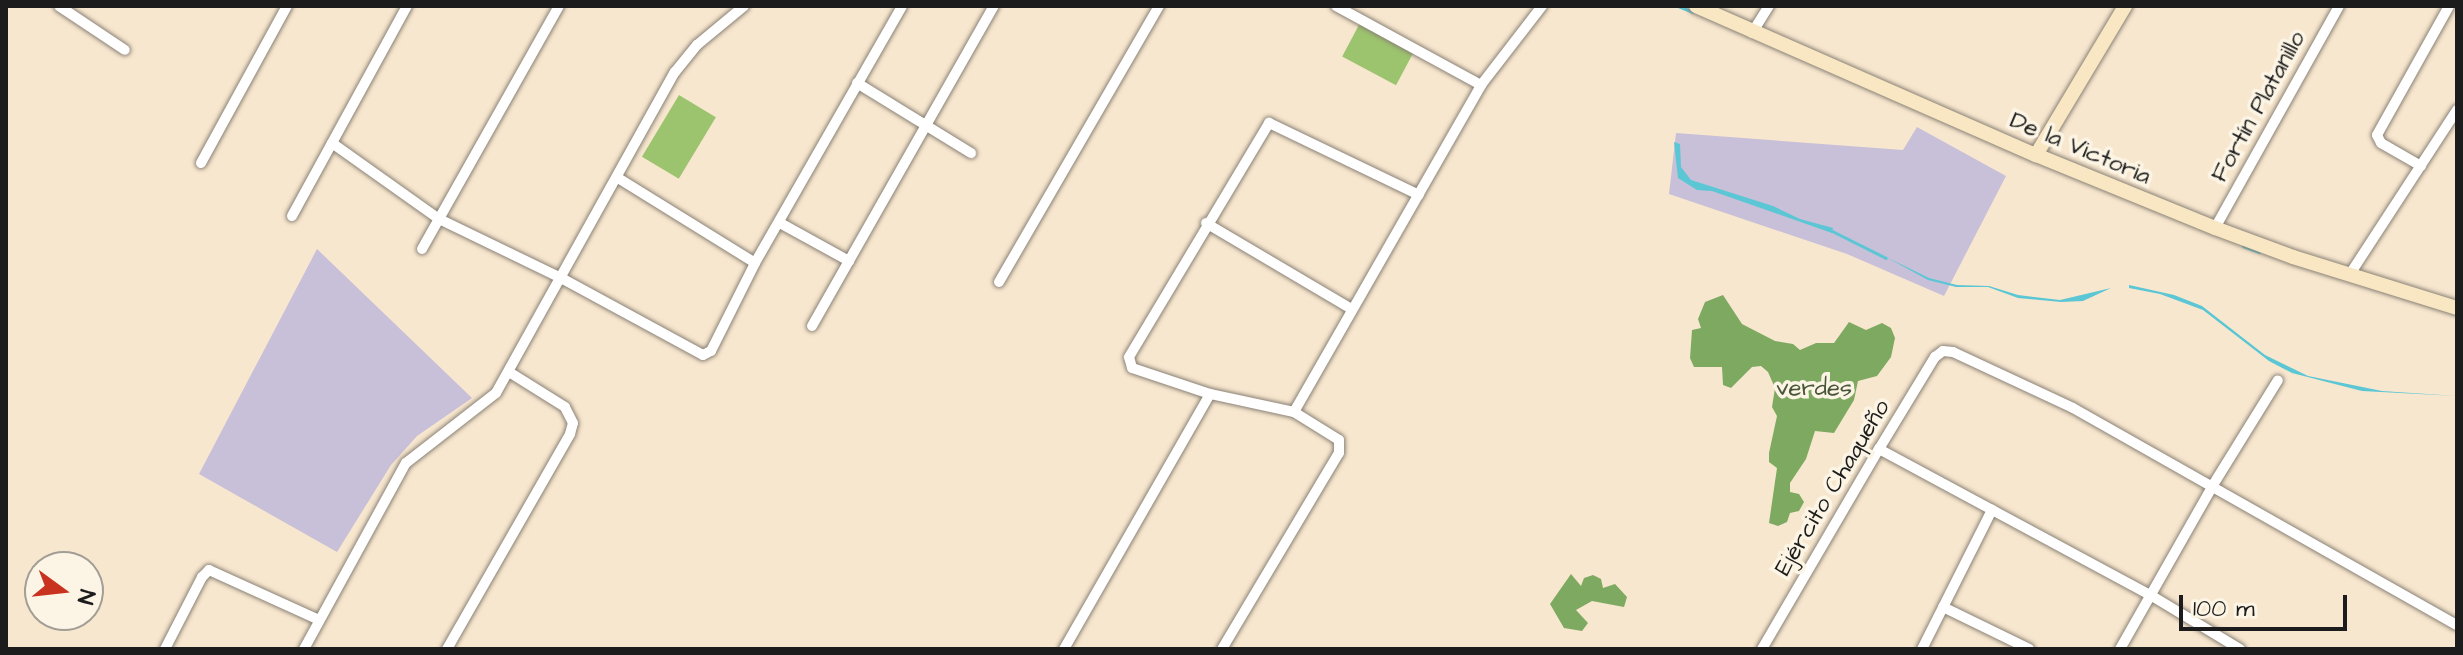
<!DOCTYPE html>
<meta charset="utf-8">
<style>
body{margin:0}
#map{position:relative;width:2463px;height:655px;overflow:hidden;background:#f8e7cf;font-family:"Architects Daughter",sans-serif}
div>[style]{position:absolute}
.industrial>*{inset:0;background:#c8bfd8}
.green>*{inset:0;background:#9cc36e;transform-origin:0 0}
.forest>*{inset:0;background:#7da961}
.water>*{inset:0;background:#5bc6d4}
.stream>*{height:3px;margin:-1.5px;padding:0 1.5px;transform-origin:1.5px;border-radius:1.5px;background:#5bc6d4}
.roads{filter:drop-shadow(0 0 2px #8a8276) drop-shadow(0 0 2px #8a8276)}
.street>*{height:10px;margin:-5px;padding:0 5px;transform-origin:5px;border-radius:5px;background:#fff}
.secondary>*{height:14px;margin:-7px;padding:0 7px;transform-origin:7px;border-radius:7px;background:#f9e7c3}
span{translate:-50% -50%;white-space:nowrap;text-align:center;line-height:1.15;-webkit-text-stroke:7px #fcf5e5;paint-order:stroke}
.street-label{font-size:24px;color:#1c1c1c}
.park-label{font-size:24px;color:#495639}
.frame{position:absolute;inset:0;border:8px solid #1c1c1c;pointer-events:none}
.north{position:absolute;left:24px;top:551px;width:80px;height:80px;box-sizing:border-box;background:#fcf5e5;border:2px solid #a29e95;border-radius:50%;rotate:105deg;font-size:22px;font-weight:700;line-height:32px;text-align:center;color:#1c1c1c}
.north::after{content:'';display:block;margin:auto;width:28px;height:36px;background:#c8321e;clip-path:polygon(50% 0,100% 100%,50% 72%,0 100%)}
.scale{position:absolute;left:2179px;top:595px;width:168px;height:36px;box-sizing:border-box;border:4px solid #1c1c1c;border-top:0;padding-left:10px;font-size:24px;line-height:28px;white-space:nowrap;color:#1c1c1c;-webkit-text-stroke:6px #fcf5e5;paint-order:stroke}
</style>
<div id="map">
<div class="industrial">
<i style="clip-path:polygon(1917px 127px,2006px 176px,1944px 296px,1847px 254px,1669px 194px,1676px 133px,1903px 150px)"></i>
<i style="clip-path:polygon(317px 249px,472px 398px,417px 436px,391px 465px,337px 552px,199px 474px)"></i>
</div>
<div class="green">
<i style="left:1360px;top:23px;width:61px;height:38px;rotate:28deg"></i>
<i style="left:679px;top:95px;width:43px;height:72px;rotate:31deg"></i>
</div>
<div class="forest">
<i style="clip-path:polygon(1723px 295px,1742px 324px,1775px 341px,1793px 344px,1800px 350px,1816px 343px,1834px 343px,1849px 322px,1866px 330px,1882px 323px,1891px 328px,1895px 338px,1891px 357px,1877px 376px,1858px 381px,1854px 400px,1834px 433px,1815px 431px,1806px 459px,1790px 483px,1790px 492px,1799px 494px,1804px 502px,1799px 511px,1790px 513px,1787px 522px,1778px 526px,1769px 523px,1777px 468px,1769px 462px,1769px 453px,1777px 416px,1772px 407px,1775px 388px,1768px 372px,1761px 366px,1752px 367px,1731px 388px,1723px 385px,1722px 367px,1694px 367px,1690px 358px,1692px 330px,1701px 328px,1698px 319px,1705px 302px)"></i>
<i style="clip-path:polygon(1571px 574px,1581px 586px,1584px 578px,1593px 575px,1601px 579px,1603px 588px,1615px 584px,1627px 597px,1624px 607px,1592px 601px,1576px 610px,1588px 623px,1582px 631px,1564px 628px,1550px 604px)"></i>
</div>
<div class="water">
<i style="clip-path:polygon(1674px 142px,1680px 144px,1681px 167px,1691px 180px,1773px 206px,1800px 219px,1833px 228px,1832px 233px,1712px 191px,1697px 190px,1678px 178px)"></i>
<i style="clip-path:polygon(1886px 257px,1929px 278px,1957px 285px,1989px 286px,2018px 295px,2060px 300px,2111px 288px,2083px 301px,2061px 302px,2018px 298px,1988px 287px,1956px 287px,1928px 280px)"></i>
<i style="clip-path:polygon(2129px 285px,2174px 295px,2202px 306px,2265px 355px,2308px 376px,2382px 391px,2457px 396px,2362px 391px,2292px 373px,2269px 361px,2203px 310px,2160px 294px,2129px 288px)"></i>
</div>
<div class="stream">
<i style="left:1678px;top:6px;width:16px;rotate:22deg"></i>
<i style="left:1832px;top:231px;width:60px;rotate:26.6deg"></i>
<i style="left:2243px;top:246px;width:17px;rotate:21deg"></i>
</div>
<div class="roads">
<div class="street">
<i style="left:59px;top:6px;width:79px;rotate:33.7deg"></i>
<i style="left:1336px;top:6px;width:165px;rotate:28.6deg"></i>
<i style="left:1752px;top:33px;width:32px;rotate:-58deg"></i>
<i style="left:857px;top:83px;width:134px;rotate:31.6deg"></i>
<i style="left:332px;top:143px;width:131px;rotate:35.4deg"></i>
<i style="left:439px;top:219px;width:138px;rotate:25.8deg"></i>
<i style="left:563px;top:279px;width:159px;rotate:28.5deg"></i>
<i style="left:703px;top:355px;width:9px;rotate:-27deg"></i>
<i style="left:711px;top:351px;width:98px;rotate:-63.4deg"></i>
<i style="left:755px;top:263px;width:296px;rotate:-60.2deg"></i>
<i style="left:201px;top:163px;width:179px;rotate:-61.3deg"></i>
<i style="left:2421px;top:166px;width:46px;rotate:-150.1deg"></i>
<i style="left:2381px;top:143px;width:9px;rotate:-117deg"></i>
<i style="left:2377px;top:135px;width:148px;rotate:-60.8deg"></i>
<i style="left:618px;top:178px;width:161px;rotate:31.8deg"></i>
<i style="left:292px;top:216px;width:239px;rotate:-61.3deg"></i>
<i style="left:780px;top:223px;width:79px;rotate:28.8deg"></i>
<i style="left:1206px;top:223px;width:167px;rotate:30.6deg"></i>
<i style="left:2215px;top:228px;width:254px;rotate:-60.8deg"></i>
<i style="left:422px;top:249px;width:279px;rotate:-60.6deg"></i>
<i style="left:2350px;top:274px;width:196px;rotate:-56.9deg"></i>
<i style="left:999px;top:282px;width:319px;rotate:-59.9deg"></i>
<i style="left:812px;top:326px;width:368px;rotate:-60.4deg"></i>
<i style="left:1294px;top:412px;width:377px;rotate:-60.2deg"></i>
<i style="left:1481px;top:85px;width:100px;rotate:-52.3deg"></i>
<i style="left:1879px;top:449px;width:310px;rotate:28.3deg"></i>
<i style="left:2152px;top:596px;width:103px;rotate:31.1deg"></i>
<i style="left:1943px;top:607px;width:96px;rotate:26deg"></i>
<i style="left:165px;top:649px;width:81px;rotate:-62.8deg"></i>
<i style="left:202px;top:577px;width:10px;rotate:-45deg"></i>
<i style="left:209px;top:570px;width:121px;rotate:24.4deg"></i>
<i style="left:304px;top:649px;width:212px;rotate:-61.3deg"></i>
<i style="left:406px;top:463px;width:114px;rotate:-37.9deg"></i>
<i style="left:496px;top:393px;width:368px;rotate:-60.9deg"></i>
<i style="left:675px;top:72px;width:35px;rotate:-51deg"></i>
<i style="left:697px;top:45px;width:61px;rotate:-39.7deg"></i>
<i style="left:447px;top:649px;width:248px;rotate:-60.2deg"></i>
<i style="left:570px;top:434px;width:11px;rotate:-75deg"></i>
<i style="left:573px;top:423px;width:18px;rotate:-117deg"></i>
<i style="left:565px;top:407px;width:66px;rotate:-148deg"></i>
<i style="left:1064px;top:649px;width:294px;rotate:-60.2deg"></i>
<i style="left:1222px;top:649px;width:228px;rotate:-59.2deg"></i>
<i style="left:1339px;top:453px;width:13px;rotate:-90deg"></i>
<i style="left:1339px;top:440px;width:53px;rotate:-148.1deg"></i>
<i style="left:1294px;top:412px;width:86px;rotate:-167.9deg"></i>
<i style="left:1210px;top:394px;width:82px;rotate:-161.6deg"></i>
<i style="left:1132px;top:368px;width:11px;rotate:-105deg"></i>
<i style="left:1129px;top:357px;width:273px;rotate:-59.1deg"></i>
<i style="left:1269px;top:123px;width:166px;rotate:25.6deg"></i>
<i style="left:1762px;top:649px;width:232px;rotate:-59.7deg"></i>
<i style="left:1879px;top:449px;width:108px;rotate:-58.7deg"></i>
<i style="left:1935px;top:357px;width:10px;rotate:-37deg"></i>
<i style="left:1943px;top:351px;width:10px;rotate:6deg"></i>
<i style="left:1953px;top:352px;width:132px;rotate:25deg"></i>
<i style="left:2073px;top:408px;width:441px;rotate:29.5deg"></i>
<i style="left:1922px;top:649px;width:156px;rotate:-63.3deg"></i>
<i style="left:2120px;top:649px;width:189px;rotate:-60.4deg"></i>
<i style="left:2213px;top:485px;width:123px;rotate:-58.2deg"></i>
</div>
<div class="secondary">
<i style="left:1696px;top:6px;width:371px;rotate:23.7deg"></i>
<i style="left:2036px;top:155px;width:193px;rotate:22.2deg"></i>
<i style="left:2215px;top:228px;width:83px;rotate:20.4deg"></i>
<i style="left:2293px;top:257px;width:172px;rotate:17.3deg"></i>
<i style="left:2036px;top:155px;width:174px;rotate:-59.1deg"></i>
</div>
</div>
<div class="street-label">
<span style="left:2259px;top:107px;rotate:-61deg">Fortín Platanillo</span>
<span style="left:2080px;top:149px;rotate:23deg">De la Victoria</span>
<span style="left:1833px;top:488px;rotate:-59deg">Ejército Chaqueño</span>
</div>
<div class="park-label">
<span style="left:1814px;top:389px">verdes</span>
</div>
<div class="frame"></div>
<div class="north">N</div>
<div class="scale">100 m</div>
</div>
